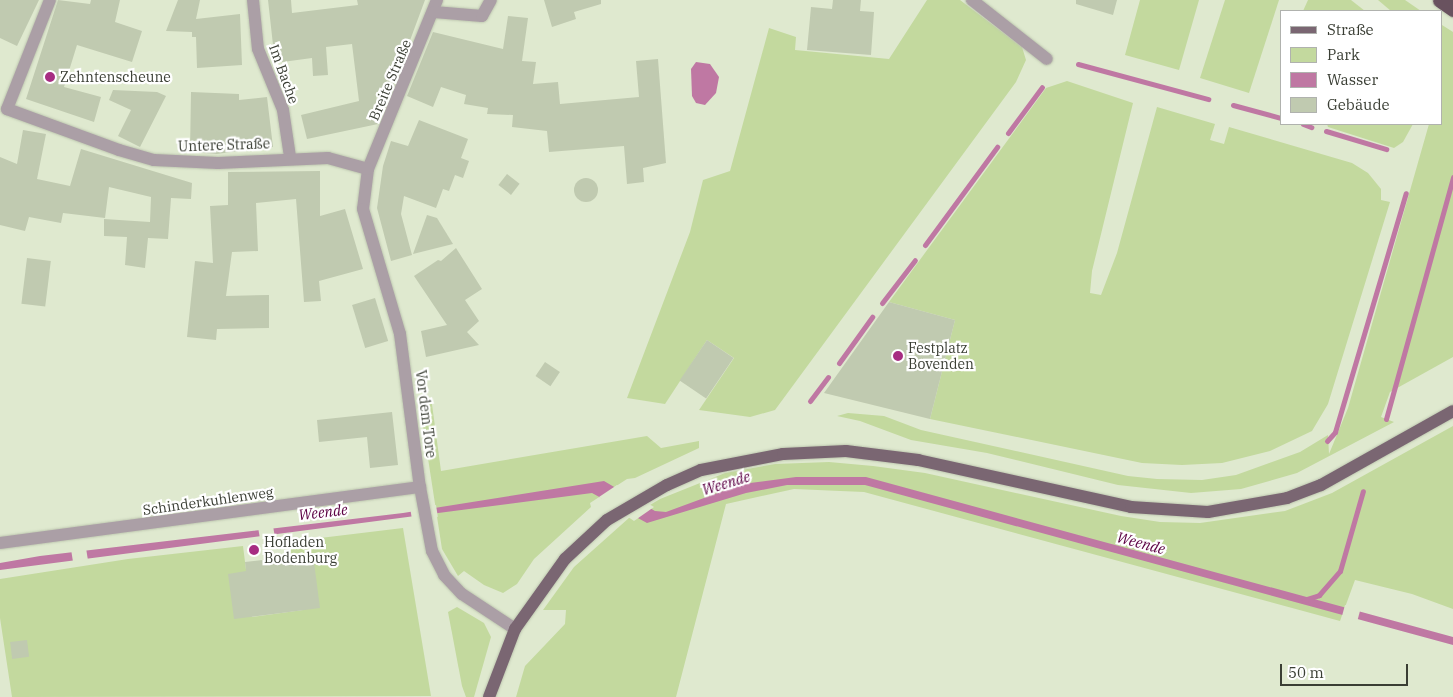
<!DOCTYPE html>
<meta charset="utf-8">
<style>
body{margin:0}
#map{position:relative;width:1453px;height:697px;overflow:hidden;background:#dfe9cf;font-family:"IBM Plex Serif",serif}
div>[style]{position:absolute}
.green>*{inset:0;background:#c3d99e}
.water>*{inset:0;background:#bf78a3}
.pier>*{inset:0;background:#dfe9cf;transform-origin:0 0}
.stream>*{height:5px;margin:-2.5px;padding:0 2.5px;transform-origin:2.5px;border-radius:2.5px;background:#bf78a3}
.building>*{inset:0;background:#c0cab0;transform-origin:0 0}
.round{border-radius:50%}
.roads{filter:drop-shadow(0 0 1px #bec7b0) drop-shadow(0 0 1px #bec7b0)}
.minor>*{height:12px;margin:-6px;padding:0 6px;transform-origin:6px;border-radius:6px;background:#ab9fa6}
.major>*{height:12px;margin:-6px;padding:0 6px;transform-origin:6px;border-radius:6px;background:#7a6672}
.highway>*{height:15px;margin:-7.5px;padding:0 7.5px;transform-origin:7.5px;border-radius:7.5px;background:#69525f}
.dots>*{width:14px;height:14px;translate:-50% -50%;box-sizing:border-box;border:2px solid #fff;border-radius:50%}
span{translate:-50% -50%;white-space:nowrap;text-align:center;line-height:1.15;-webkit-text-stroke:4.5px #fff;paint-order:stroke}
.street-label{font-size:14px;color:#3a3e34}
.poi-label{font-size:14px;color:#3a3e34}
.left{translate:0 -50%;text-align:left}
.water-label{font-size:15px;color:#5b0043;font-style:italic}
.legend{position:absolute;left:1280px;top:10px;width:162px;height:115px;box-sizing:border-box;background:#fff;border:1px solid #b0b2ae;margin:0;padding:6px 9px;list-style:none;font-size:15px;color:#3a3e34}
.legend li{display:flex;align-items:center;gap:10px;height:25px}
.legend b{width:25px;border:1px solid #b0b2ae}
.scale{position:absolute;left:1280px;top:664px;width:128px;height:22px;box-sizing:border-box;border:2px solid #3a3e34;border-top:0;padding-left:6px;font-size:15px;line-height:18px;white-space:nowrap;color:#3a3e34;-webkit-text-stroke:4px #fff;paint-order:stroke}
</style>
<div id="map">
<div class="green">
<i style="clip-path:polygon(927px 0,960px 0,1022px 47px,1026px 60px,1016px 82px,775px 410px,750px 417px,699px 410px,734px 358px,707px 340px,665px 404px,627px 398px,690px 232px,703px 180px,730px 171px,769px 28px,796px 37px,795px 50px,889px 59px)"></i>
<i style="clip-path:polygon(1140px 0,1199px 0,1179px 70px,1125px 55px)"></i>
<i style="clip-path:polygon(1225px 0,1279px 0,1249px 93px,1200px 78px)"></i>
<i style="clip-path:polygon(1308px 0,1351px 0,1365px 11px,1303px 11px)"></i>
<i style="clip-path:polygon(1378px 0,1405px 0,1421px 11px,1391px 11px)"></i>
<i style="clip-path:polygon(1442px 25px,1453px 32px,1453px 357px,1390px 392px,1381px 417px,1394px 422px,1297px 473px,1241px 489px,1191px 493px,1118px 485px,987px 453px,911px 440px,860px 421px,837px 416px,848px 413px,884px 416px,921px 430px,1128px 476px,1157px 479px,1202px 480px,1236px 475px,1300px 452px,1328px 435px,1329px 454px,1348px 408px,1429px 124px,1442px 124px)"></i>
<i style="clip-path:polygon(1067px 81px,1133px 103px,1092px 271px,1090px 293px,1101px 295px,1117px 253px,1157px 107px,1215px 124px,1210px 140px,1224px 144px,1229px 127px,1352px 163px,1368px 173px,1381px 189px,1381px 200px,1390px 202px,1328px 404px,1312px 431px,1270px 451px,1222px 463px,1182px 465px,1142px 463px,930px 419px,955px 320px,889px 302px,1046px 88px)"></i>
<i style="clip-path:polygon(1327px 124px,1413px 124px,1403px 142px,1394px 148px,1328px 127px)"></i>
<i style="clip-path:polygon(431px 397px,441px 471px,647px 436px,661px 448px,699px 441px,699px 448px,635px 478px,627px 479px,590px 503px,591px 507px,534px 559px,517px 584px,503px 593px,484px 585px,464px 571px,458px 576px,442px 549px,419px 400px)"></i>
<i style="clip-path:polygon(1453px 426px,1453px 609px,1412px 594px,1355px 580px,1340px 621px,864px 492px,794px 489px,726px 504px,676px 697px,516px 697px,525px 666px,565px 624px,566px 610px,543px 610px,574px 567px,630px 517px,660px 499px,725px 473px,775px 464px,829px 462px,873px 466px,925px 473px,1121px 516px,1160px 522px,1200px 523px,1285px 511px,1332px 493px)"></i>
<i style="clip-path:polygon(403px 528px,431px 696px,12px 697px,0 618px,0 579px,128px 559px,243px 546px,252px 617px,303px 610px,296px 556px,288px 557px,287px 542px)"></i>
<i style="clip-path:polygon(457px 607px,484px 623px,491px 637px,474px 697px,466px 697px,462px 686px,448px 612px)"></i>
</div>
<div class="water">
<i style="clip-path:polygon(696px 62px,710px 64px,719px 77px,716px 93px,705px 105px,696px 103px,692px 96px,691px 69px)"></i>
<i style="clip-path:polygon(796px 477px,866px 477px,1453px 637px,1453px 645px,865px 485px,787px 485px,746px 493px,647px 523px,592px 493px,0 570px,0 563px,40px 556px,403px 513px,604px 481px,655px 511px,666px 512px,742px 484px)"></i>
</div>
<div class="pier">
<i style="clip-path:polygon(617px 485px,654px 507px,634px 521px,599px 497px)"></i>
<i style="left:436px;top:505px;width:12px;height:26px;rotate:81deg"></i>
<i style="left:273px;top:526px;width:11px;height:15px;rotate:80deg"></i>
<i style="left:86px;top:548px;width:12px;height:15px;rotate:81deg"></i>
<i style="left:1345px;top:605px;width:16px;height:13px;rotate:15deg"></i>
</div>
<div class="stream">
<i style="left:1078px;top:64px;width:135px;rotate:15.1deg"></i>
<i style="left:1233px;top:105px;width:50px;rotate:15.2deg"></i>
<i style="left:1303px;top:124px;width:9px;rotate:21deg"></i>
<i style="left:1326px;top:131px;width:63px;rotate:16.7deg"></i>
<i style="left:1008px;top:133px;width:57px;rotate:-53.5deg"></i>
<i style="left:925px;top:245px;width:122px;rotate:-53.7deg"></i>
<i style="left:882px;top:303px;width:54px;rotate:-52.5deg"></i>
<i style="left:839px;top:363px;width:57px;rotate:-54.3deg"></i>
<i style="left:810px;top:401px;width:30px;rotate:-53deg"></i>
<i style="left:1386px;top:419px;width:251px;rotate:-74.5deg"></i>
<i style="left:1327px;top:441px;width:12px;rotate:-48deg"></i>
<i style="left:1335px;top:432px;width:249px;rotate:-73.5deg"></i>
<i style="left:1304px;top:600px;width:16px;rotate:-18deg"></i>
<i style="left:1319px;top:595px;width:32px;rotate:-49deg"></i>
<i style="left:1340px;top:571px;width:83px;rotate:-74deg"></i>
</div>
<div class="building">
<i style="clip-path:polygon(0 0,39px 0,17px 46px,0 38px)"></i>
<i style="clip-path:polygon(58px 0,90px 4px,91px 0,120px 0,115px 22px,142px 31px,132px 62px,77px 45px,64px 87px,101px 97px,94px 122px,26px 99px)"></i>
<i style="clip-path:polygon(178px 0,200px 0,196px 19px,240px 14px,242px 65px,197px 68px,196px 37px,192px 37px,192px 32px,166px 31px)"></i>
<i style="clip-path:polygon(268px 0,291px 0,292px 13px,358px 5px,357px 0,425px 0,389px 97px,376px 92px,378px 124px,307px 139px,301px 115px,359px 101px,352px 44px,326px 47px,328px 75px,313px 76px,312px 58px,275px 63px)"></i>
<i style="clip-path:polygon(544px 0,601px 0,601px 4px,574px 12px,576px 19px,552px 27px)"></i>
<i style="clip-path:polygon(833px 0,861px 0,860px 11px,874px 12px,871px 55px,807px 50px,811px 7px,832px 9px)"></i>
<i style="clip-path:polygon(1076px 0,1117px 0,1113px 15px,1076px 4px)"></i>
<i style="clip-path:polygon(508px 16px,528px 18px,522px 61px,536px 62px,533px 84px,558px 82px,560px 104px,639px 97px,636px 61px,658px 59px,666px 163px,643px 168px,644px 182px,627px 184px,624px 146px,549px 152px,547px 131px,512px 127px,513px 115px,487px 114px,488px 108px,464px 104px,466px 95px,441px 87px,433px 107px,407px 96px,433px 32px,503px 49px)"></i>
<i style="clip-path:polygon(113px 90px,157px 92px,166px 96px,140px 147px,118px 136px,131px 110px,109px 100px)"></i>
<i style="clip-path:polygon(191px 92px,239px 94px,239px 100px,267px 97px,273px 147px,216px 154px,190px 152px)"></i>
<i style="clip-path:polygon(419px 120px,468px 139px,461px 158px,469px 161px,463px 178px,455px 175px,449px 191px,443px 189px,436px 208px,404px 196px,401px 214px,412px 255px,391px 261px,377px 208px,383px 166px,391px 141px,408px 146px)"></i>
<i style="clip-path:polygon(23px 130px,46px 134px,37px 179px,70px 186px,81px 149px,192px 183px,191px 199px,171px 198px,168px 239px,148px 238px,145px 268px,125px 265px,127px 237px,104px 236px,104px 219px,150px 222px,151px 197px,109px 187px,105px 218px,63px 213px,61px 223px,29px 217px,25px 231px,0 225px,0 157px,17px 164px)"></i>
<i style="clip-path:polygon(320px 171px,320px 216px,345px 209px,363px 269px,319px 281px,321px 301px,304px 302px,296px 199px,256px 203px,258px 251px,232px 252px,226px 296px,269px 295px,269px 328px,217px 329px,216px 340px,187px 337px,195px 261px,213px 263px,210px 206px,228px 205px,228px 172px)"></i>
<i style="left:507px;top:174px;width:16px;height:14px;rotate:38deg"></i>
<i class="round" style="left:574px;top:178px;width:24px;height:24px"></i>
<i style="clip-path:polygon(427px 215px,437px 218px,453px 244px,413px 254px)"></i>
<i style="clip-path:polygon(456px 248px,482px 289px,465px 300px,479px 321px,467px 332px,479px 345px,426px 357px,421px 331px,447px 325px,414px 276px,438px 260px,441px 261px)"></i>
<i style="left:27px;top:258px;width:24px;height:46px;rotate:7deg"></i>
<i style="left:375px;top:298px;width:45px;height:24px;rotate:73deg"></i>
<i style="clip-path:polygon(889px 302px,955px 320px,930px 419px,824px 393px)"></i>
<i style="left:707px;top:340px;width:32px;height:49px;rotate:34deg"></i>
<i style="left:545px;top:362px;width:18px;height:17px;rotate:34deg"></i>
<i style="clip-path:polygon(392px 412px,398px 465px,370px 468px,367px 437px,319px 442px,317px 420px)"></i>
<i style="clip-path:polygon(296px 556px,297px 564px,314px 562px,320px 608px,234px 619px,228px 574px,246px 571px,245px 562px)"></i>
<i style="left:27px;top:640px;width:17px;height:17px;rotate:83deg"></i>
</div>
<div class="roads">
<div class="minor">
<i style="left:253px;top:0;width:49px;rotate:84.2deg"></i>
<i style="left:258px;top:49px;width:66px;rotate:67.7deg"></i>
<i style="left:283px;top:110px;width:48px;rotate:81.5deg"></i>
<i style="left:437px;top:0;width:183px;rotate:112.2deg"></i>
<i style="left:368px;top:169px;width:40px;rotate:97.1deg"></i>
<i style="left:363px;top:209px;width:130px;rotate:73.5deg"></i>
<i style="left:400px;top:334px;width:154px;rotate:82.6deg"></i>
<i style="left:420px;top:487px;width:65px;rotate:79.4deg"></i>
<i style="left:432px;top:551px;width:27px;rotate:63deg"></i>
<i style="left:444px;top:575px;width:26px;rotate:47deg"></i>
<i style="left:462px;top:594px;width:64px;rotate:33.4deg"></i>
<i style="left:972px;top:0;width:95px;rotate:38.2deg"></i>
<i style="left:434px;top:12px;width:48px;rotate:4.8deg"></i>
<i style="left:482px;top:16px;width:18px;rotate:-61deg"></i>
<i style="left:7px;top:109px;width:119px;rotate:20.1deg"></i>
<i style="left:119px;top:150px;width:36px;rotate:16deg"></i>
<i style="left:154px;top:160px;width:64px;rotate:2.7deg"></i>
<i style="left:218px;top:163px;width:110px;rotate:-2.6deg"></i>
<i style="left:328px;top:158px;width:41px;rotate:15.4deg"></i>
<i style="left:7px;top:109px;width:117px;rotate:-68.5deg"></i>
<i style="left:0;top:543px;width:424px;rotate:-7.6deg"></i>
</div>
<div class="major">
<i style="left:489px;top:697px;width:73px;rotate:-69.1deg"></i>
<i style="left:515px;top:629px;width:86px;rotate:-54.5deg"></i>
<i style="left:565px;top:559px;width:57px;rotate:-42.9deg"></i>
<i style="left:607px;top:520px;width:69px;rotate:-30.3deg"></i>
<i style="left:667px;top:485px;width:37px;rotate:-24deg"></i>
<i style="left:701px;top:470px;width:84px;rotate:-11deg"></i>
<i style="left:783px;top:454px;width:63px;rotate:-2.7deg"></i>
<i style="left:846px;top:451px;width:73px;rotate:7.1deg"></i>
<i style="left:918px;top:460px;width:218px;rotate:12.4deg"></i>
<i style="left:1131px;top:507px;width:77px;rotate:3.7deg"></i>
<i style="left:1208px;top:512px;width:80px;rotate:-10deg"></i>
<i style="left:1287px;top:498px;width:36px;rotate:-21deg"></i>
<i style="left:1321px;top:485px;width:151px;rotate:-29.3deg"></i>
</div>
<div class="highway">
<i style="left:1440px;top:0;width:16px;rotate:35deg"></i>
</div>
</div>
<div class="dots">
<i style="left:50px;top:77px;background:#a72d82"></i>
<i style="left:898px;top:356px;background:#a72d82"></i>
<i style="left:254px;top:550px;background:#a72d82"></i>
</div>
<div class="street-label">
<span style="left:284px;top:74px;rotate:70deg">Im Bache</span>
<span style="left:390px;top:80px;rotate:-67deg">Breite Straße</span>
<span style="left:224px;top:145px;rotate:-2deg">Untere Straße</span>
<span style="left:426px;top:414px;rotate:83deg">Vor dem Tore</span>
<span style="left:208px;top:501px;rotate:-8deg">Schinderkuhlenweg</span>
</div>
<div class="poi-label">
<span class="left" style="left:60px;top:77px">Zehntenscheune</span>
<span class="left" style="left:908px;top:356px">Festplatz<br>Bovenden</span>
<span class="left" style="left:264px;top:550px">Hofladen<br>Bodenburg</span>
</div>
<div class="water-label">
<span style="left:726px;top:483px;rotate:-17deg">Weende</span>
<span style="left:323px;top:512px;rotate:-7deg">Weende</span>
<span style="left:1141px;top:543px;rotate:15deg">Weende</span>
</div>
<ul class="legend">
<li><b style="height:6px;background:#7a6672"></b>Straße</li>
<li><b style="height:14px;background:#c3d99e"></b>Park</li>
<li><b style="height:14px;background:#bf78a3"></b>Wasser</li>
<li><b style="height:14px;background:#c0cab0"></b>Gebäude</li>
</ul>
<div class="scale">50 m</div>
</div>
